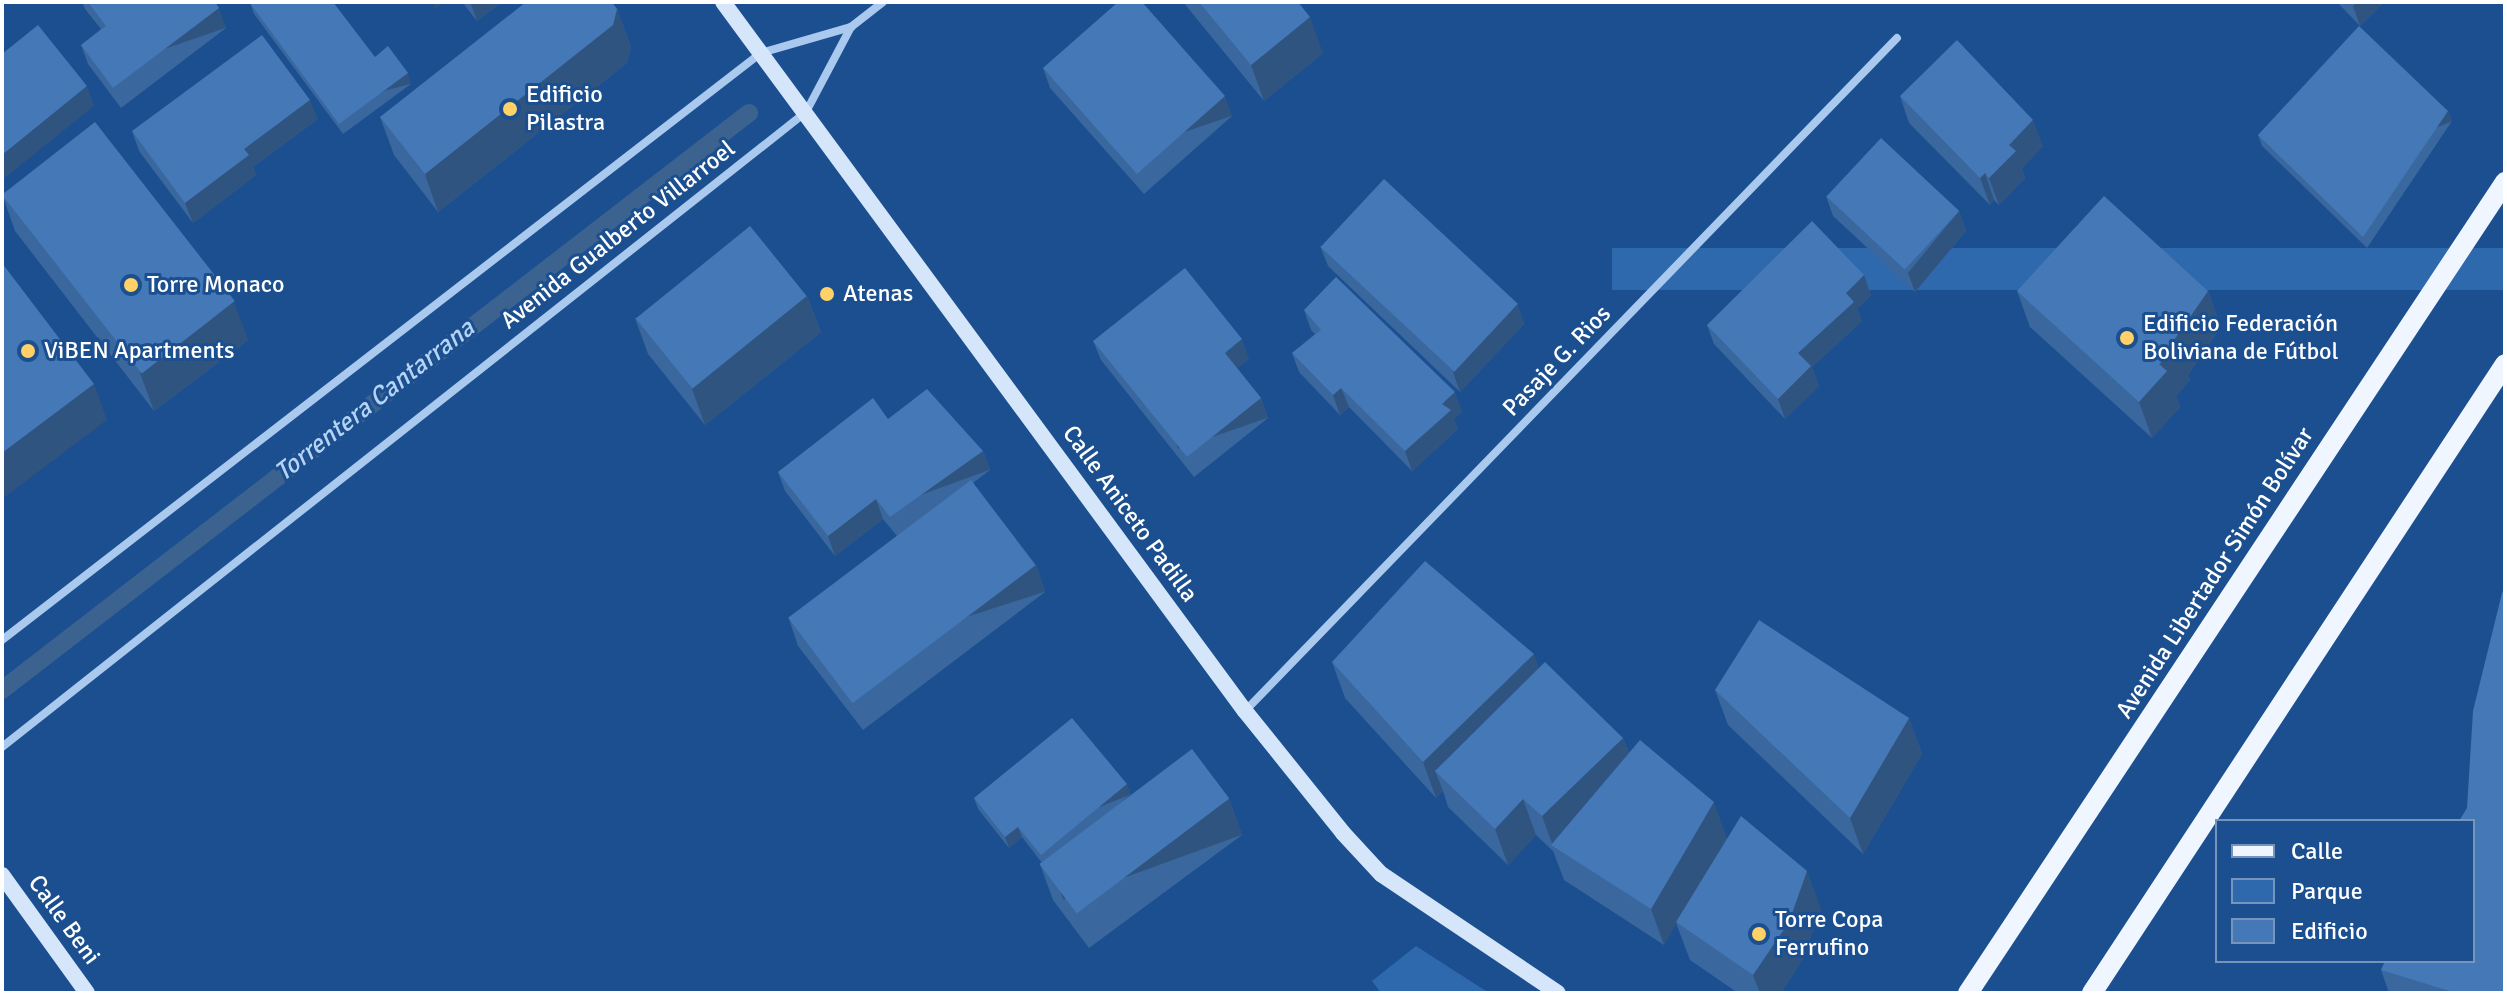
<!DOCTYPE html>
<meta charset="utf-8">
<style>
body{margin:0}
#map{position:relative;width:2507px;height:995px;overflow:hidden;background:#1b4f8f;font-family:Signika,sans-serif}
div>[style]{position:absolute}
.green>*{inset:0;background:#2e69ad;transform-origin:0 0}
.stream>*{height:18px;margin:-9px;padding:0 9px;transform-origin:9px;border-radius:9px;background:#3c6290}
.minor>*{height:8px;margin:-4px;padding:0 4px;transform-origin:4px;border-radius:4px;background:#a9c9ee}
.secondary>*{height:16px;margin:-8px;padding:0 8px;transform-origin:8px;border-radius:8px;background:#d6e6fa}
.primary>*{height:20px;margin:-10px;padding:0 10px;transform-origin:10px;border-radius:10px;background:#f0f6ff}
.wall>*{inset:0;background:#3a679d}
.shaded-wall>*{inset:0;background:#305480;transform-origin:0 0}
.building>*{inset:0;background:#4478b7;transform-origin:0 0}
.dots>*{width:22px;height:22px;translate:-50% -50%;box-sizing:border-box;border:4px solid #1b4f8f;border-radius:50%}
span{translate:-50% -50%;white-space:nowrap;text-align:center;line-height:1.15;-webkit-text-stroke:6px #1b4f8f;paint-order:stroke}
.poi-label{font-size:24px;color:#fff}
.left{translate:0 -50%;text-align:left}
.street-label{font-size:24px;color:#fff}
.water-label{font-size:26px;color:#b5d3f5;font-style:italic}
.frame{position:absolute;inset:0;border:4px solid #fff;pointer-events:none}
.legend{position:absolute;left:2215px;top:819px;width:260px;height:144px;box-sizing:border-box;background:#1b4f8f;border:2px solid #7695bc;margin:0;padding:10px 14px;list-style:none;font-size:24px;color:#fff}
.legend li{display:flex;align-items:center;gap:16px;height:40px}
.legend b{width:40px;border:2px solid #7695bc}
</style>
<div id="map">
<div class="green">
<i style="left:2505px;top:248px;width:42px;height:893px;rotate:90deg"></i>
<i style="clip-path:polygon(1416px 946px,1489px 993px,1381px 993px,1372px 981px)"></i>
</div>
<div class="stream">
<i style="left:2px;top:690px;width:944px;rotate:-37.68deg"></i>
</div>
<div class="minor">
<i style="left:2px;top:640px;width:960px;rotate:-37.72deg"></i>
<i style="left:761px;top:53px;width:94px;rotate:-16.1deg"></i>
<i style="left:851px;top:27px;width:41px;rotate:-38deg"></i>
<i style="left:1245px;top:711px;width:937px;rotate:-45.91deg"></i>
<i style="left:2px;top:747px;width:1025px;rotate:-38.3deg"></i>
<i style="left:806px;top:112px;width:96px;rotate:-62.1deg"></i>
</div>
<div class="secondary">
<i style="left:723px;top:2px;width:880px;rotate:53.64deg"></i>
<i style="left:1245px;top:711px;width:156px;rotate:51.2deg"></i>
<i style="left:1343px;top:833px;width:56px;rotate:47.2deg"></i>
<i style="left:1381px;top:874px;width:213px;rotate:33.9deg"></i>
<i style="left:2px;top:875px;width:145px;rotate:54.2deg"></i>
</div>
<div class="primary">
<i style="left:1968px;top:993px;width:973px;rotate:-56.49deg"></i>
<i style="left:2092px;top:993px;width:752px;rotate:-56.71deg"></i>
</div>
<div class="wall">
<i style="clip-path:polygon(82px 2px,215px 2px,226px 28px,121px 108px,88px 64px,81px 45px,101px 29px,85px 9px)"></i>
<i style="clip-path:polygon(462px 2px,502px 2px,477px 21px)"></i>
<i style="clip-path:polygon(1183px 2px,1298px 2px,1323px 53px,1264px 101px)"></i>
<i style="clip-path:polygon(2337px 2px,2384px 2px,2360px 26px)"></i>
<i style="clip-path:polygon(250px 3px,375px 57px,411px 84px,343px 134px,254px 14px)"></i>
<i style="clip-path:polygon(617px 9px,631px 47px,627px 63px,438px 212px,394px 155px,380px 117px)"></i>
<i style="clip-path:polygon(1043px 68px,1232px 116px,1144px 194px,1050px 88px)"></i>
<i style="clip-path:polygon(1900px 96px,2043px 146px,2022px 168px,2025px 178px,1999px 205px,1994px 200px,1990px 205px,1909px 123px)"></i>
<i style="clip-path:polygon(2448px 111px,2452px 121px,2367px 248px,2262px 146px,2258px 135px)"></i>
<i style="clip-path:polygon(318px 119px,253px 167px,256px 175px,193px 223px,139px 151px,132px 131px)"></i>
<i style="clip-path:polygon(2px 194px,248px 340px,154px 411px,15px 231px)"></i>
<i style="clip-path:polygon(1826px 196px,1959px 211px,1966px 231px,1915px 292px,1833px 216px)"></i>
<i style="clip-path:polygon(1320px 246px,1517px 304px,1524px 324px,1460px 392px,1328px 266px)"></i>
<i style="clip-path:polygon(1864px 275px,1871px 295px,1857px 309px,1862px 321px,1812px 367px,1819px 386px,1785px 419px,1714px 344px,1707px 325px)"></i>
<i style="clip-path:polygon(2017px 291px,2208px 291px,2221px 327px,2188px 375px,2190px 380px,2176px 396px,2180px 407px,2152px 438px,2030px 327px)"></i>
<i style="clip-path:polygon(807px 296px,821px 332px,705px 425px,648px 354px,635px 318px)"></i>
<i style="clip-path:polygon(1304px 310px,1462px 411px,1454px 419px,1458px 429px,1412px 471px,1349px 407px,1340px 415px,1299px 372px,1292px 353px,1315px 334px,1311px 330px)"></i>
<i style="clip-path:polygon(1093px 341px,1249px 359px,1237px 368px,1261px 398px,1268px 418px,1194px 477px,1101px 360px)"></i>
<i style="clip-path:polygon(888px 419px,983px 451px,990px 470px,973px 483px,1036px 565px,1045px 592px,863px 730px,798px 646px,789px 619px,897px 536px,883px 519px,835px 556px,785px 491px,778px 472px)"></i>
<i style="clip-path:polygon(1332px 662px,1539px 668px,1623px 738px,1629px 753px,1727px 838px,1708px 870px,1821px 909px,1802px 960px,1781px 993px,1738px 993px,1690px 960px,1676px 923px,1664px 945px,1564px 880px,1553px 851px,1536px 835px,1508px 865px,1448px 807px,1443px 791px,1436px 798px,1345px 698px)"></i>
<i style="clip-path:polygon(1715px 690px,1909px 718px,1922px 754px,1863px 854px,1728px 725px)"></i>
<i style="clip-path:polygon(1131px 794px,1118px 805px,1229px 799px,1242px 835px,1089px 948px,1053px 900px,1040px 864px,1042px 863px,1022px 837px,1009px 848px,978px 809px,974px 798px)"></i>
<i style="clip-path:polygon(2467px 808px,2505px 993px,2389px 993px,2381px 970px)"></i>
</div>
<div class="shaded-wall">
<i style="clip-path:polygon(433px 2px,444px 2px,435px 9px)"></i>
<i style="clip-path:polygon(470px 2px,502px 2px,477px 21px)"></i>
<i style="clip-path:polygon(2357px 2px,2384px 2px,2360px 26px,2353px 6px)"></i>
<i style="left:219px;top:8px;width:21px;height:133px;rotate:71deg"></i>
<i style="clip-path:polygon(617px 9px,631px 47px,627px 63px,438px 212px,425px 174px)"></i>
<i style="clip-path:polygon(1310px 17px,1323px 53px,1264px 101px,1251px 65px)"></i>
<i style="left:408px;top:73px;width:11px;height:86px;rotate:75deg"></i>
<i style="clip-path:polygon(87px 86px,94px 106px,2px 180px,2px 155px)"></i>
<i style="left:1225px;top:96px;width:21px;height:118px;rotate:71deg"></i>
<i style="clip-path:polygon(310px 100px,318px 119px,253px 167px,256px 175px,193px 223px,185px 203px,244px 149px)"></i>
<i style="left:2448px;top:111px;width:11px;height:152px;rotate:68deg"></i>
<i style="clip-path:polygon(2033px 120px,2043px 146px,2022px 168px,2025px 178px,1999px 205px,1989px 178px,2009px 145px)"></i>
<i style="clip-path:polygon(1985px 173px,1994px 200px,1990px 205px,1980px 178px)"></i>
<i style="clip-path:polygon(1959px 211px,1966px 231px,1915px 292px,1908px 273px)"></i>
<i style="clip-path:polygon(1864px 275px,1871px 295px,1857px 309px,1862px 321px,1812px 367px,1819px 386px,1785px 419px,1778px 399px,1798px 353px,1846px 293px)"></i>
<i style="clip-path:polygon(2208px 291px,2221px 327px,2188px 375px,2190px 380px,2176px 396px,2180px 407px,2152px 438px,2139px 402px,2174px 340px)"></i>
<i style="clip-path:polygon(807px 296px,821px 332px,705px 425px,692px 389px)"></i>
<i style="clip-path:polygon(234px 302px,248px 340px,154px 411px,140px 373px)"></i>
<i style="clip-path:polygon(1517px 304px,1524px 324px,1460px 392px,1453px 372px)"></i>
<i style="clip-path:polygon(1242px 339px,1249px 359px,1232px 372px,1225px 353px)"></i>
<i style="clip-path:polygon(94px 384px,107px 420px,2px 499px,2px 453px)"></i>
<i style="clip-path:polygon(1341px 388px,1349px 407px,1340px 415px,1333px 395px)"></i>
<i style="clip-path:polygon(1455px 392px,1462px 411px,1454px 419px,1458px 429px,1412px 471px,1405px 451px,1442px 404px)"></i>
<i style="left:1261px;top:398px;width:21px;height:95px;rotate:71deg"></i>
<i style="left:983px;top:451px;width:20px;height:114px;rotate:70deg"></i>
<i style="clip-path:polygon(876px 499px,883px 519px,835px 556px,828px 536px)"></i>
<i style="left:1036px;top:565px;width:28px;height:230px;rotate:72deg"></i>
<i style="clip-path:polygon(1534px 654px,1547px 690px,1435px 771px,1443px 791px,1436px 798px,1423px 762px)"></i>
<i style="clip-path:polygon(1909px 718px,1922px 754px,1863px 854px,1850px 818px)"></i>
<i style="clip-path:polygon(1623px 738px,1636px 773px,1553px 846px,1542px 816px)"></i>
<i style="left:1127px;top:784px;width:11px;height:112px;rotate:68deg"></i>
<i style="left:1229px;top:799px;width:38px;height:190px;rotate:70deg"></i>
<i style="clip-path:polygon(1523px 799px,1536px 835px,1508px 865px,1495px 829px)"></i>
<i style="clip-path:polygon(1714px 802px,1727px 838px,1664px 945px,1651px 909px)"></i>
<i style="clip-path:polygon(1018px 827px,1022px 837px,1009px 848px,1005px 837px)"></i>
<i style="clip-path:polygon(1807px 871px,1821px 909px,1802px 960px,1781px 993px,1760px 993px,1753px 975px)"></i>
</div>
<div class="building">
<i style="clip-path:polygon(88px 2px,215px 2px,219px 8px,113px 88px,81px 45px,106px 26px)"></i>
<i style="clip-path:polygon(252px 2px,333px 2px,375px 57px,388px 46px,408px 73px,339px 124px,250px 3px)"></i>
<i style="clip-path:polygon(526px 2px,612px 2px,617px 9px,613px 25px,425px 174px,380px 117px)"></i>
<i style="clip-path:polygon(1118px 2px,1142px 2px,1225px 96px,1137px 174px,1043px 68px)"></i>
<i style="clip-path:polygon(1199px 2px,1298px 2px,1310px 17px,1251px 65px)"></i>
<i style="clip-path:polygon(38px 25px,87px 86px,2px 155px,2px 54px)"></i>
<i style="clip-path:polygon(2359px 26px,2448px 111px,2363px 237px,2258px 135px)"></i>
<i style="clip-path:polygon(262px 35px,310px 100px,244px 149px,249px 155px,185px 203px,132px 131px)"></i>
<i style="clip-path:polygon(1957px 40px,2033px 120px,2009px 145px,2016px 151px,1989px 178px,1985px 173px,1980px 178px,1900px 96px)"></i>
<i style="left:95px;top:122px;width:227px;height:118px;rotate:52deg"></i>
<i style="left:1881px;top:138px;width:107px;height:80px;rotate:43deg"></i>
<i style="left:1384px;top:179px;width:183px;height:93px;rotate:43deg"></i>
<i style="clip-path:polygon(2104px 196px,2208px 291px,2174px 340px,2177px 344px,2159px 364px,2167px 371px,2139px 402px,2017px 291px)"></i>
<i style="clip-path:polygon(1812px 221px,1864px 275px,1846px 293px,1854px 302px,1798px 353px,1811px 366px,1778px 399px,1707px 325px)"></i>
<i style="left:750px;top:226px;width:90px;height:147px;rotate:51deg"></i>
<i style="clip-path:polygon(2px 263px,94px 384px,2px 453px)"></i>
<i style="clip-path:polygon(1185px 268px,1242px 339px,1225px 353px,1261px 398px,1187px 457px,1093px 341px)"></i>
<i style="clip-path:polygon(1336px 277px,1455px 392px,1442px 404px,1451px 410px,1405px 451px,1341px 388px,1333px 395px,1292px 353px,1321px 330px,1304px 310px)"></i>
<i style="clip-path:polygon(927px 389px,983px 451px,890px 517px,876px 499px,828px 536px,778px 472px,873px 398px,888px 419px)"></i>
<i style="left:971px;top:480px;width:107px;height:229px;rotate:53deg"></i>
<i style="clip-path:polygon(1425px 561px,1534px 654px,1423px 762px,1332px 662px)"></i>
<i style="clip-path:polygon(2505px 586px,2505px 993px,2456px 993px,2381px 970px,2385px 961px,2473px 961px,2473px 821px,2459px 821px,2467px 808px,2473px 711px,2502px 593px)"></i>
<i style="clip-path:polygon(1759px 620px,1909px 718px,1850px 818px,1715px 690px)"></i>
<i style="clip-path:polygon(1545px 662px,1623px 738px,1542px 816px,1523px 799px,1495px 829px,1435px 771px)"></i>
<i style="clip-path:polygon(1072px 718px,1127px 784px,1041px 855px,1018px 827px,1005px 837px,974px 798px)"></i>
<i style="clip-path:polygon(1640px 740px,1714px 802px,1651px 909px,1551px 845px)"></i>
<i style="left:1192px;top:749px;width:62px;height:191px;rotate:53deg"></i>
<i style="clip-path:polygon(1741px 816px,1807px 871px,1789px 922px,1753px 975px,1676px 922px)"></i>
</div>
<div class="dots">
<i style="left:510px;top:109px;background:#ffd166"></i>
<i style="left:131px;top:285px;background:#ffd166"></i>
<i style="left:827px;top:294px;background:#ffd166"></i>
<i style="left:2127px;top:338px;background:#ffd166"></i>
<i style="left:28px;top:351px;background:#ffd166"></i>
<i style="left:1759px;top:934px;background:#ffd166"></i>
</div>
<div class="poi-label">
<span class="left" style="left:526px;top:109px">Edificio<br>Pilastra</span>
<span class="left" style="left:147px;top:285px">Torre Monaco</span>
<span class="left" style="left:843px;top:294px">Atenas</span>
<span class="left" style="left:2143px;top:338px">Edificio Federación<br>Boliviana de Fútbol</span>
<span class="left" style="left:44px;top:351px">ViBEN Apartments</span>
<span class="left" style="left:1775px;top:934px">Torre Copa<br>Ferrufino</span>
</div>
<div class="street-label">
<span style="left:618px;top:235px;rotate:-38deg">Avenida Gualberto Villarroel</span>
<span style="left:1557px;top:361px;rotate:-46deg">Pasaje G. Rios</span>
<span style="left:1130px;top:514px;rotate:54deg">Calle Aniceto Padilla</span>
<span style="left:2215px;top:573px;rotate:-57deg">Avenida Libertador Simón Bolívar</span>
<span style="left:64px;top:920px;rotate:54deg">Calle Beni</span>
</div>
<div class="water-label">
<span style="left:375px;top:401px;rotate:-38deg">Torrentera Cantarrana</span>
</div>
<div class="frame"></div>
<ul class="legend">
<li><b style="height:10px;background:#f0f6ff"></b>Calle</li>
<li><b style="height:22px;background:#2e69ad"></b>Parque</li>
<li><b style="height:22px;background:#4478b7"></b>Edificio</li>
</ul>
</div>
